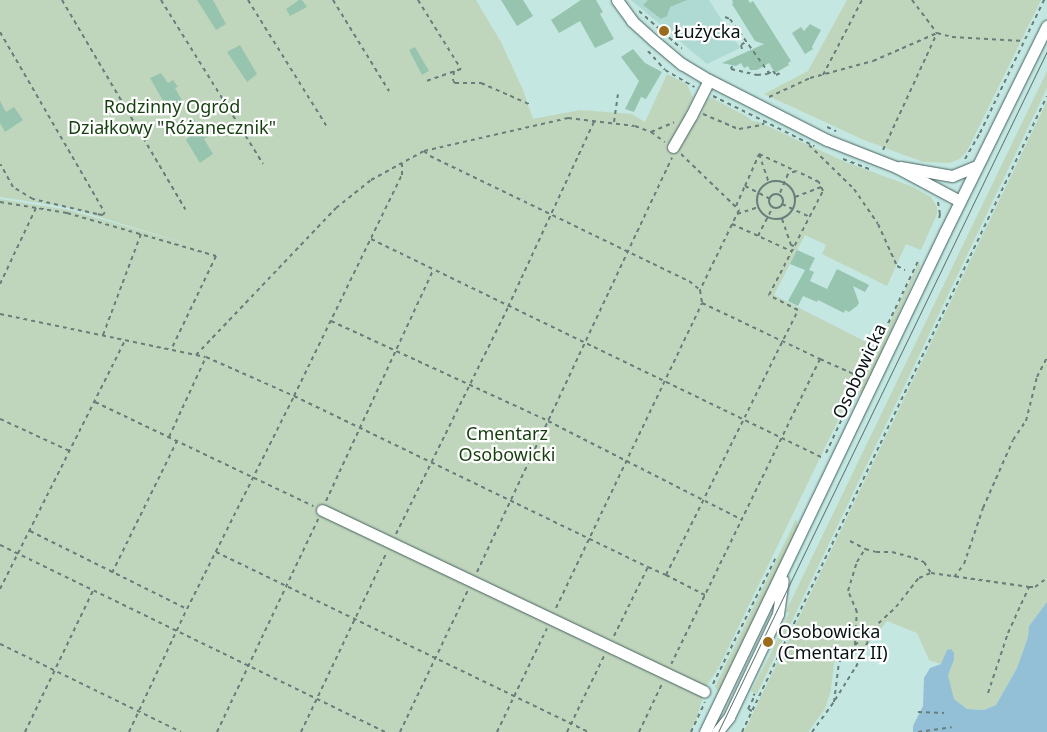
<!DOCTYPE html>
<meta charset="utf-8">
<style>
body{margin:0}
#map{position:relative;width:1047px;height:732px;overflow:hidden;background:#c4e7e2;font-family:"Noto Sans",sans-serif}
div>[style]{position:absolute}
.built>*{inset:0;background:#afdad4}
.green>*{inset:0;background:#c0d6bc}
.water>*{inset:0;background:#93c0d7}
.building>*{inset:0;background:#97c4ae}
.path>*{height:2px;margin-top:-1px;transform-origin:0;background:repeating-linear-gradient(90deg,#677e7b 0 4px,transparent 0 8px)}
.path>.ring{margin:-1px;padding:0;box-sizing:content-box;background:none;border:2px solid #677e7b;border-radius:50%}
.roads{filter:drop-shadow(0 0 1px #43615d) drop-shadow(0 0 1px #43615d)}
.minor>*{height:11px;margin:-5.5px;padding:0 5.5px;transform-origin:5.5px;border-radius:5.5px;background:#fff}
.tram>*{height:1px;margin:-0.5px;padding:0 0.5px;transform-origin:0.5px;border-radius:0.5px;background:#607774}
.dots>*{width:14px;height:14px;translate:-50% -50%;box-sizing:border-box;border:2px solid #fff;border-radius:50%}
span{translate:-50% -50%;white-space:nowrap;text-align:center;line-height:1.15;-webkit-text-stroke:4.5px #fff;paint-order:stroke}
.poi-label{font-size:18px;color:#071312}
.left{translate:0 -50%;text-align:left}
.park-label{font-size:18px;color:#163f0f}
.street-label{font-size:18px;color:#071312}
</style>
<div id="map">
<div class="built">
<i style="clip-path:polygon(631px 0,709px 0,740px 48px,707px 64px)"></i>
</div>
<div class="green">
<i style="clip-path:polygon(0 0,476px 0,501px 42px,523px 90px,533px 119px,580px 110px,632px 114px,645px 122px,667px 74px,687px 84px,693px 98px,685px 114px,698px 119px,708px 99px,712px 98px,746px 116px,752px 121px,759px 122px,843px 161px,913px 187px,931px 197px,937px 207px,937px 214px,921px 250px,906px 244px,887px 286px,822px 254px,826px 245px,805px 235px,774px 295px,874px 346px,719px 667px,705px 688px,697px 718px,690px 732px,0 732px,0 199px,69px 210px,195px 246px,66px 207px,0 197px)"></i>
<i style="clip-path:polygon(847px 0,1041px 0,967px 151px,961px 158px,950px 163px,923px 162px,864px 140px,764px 94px,808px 71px)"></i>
<i style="clip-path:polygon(1047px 71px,1047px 88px,757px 694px,751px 691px,771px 653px,789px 613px,786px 611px)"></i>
<i style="clip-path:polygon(1047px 101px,1047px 602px,1029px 626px,1028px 637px,1017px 668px,996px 705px,984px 710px,967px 709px,954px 699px,951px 692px,948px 675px,954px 660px,941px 664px,929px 660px,917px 633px,887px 621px,862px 652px,850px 646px,834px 663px,831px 690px,825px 709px,808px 732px,744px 732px)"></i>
<i style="clip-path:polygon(919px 262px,920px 266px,863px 393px,860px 392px,858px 396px,856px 395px,877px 348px)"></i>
<i style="clip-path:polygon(796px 519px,799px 529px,719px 692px,715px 687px)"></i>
</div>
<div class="water">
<i style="clip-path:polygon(1047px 602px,1047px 732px,913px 732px,913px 726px,923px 706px,924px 678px,930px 668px,941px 664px,947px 650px,951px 649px,954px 653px,954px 660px,948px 675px,954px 699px,967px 709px,984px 710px,996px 705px,1017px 668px,1028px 637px,1029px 626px)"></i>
</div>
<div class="building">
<i style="clip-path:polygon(197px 0,213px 0,226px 24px,216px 30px)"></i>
<i style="clip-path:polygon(299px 0,302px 0,307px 7px,290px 16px,286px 9px)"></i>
<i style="clip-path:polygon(501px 0,523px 0,533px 16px,517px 26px)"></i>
<i style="clip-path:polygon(581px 0,596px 0,603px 12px,600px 14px,614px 39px,595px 48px,580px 21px,559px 33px,551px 20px)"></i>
<i style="clip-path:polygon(648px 0,687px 0,670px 7px,667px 16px,661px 19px,643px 5px)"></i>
<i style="clip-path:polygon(732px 0,748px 0,750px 3px,753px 1px,791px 61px,788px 63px,789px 65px,775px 73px,769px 63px,757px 70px,750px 70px,748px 66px,744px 68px,741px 63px,736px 66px,722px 63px,764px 44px,755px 41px,732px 4px,733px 3px)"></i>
<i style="clip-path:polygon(810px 24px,821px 30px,812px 47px,813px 49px,805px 54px,792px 33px,801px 27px,804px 31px)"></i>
<i style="clip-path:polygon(240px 45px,257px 74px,247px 82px,227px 52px)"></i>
<i style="clip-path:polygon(415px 47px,429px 71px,422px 75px,409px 50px)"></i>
<i style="clip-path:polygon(633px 49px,645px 63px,662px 72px,646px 99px,641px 97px,634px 112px,625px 109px,639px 81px,621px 57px)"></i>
<i style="clip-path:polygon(161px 73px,168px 83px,173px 80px,178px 87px,175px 88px,184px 104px,170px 113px,150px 78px)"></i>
<i style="clip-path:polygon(0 101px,6px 112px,14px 107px,23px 120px,5px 132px,0 123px)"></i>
<i style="clip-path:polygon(193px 118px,201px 130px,205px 128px,210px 135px,204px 139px,213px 154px,200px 163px,186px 140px,190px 136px,183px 125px)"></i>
<i style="clip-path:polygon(797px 250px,815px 258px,809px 270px,814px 272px,810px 281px,827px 289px,837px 269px,869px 285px,865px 292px,853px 286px,859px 303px,857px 306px,849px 312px,845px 310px,844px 313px,818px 300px,817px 302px,803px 296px,798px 306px,788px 301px,805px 270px,790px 264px)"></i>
</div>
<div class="path">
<i style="left:62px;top:0;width:243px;rotate:59.5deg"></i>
<i style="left:161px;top:0;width:193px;rotate:58.1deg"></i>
<i style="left:248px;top:0;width:150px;rotate:58.1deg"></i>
<i style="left:333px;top:0;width:107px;rotate:58.4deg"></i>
<i style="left:418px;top:0;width:81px;rotate:58.1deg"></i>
<i style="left:461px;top:69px;width:36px;rotate:161deg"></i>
<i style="left:912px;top:0;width:41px;rotate:52.9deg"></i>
<i style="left:937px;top:33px;width:16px;rotate:15deg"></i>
<i style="left:952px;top:37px;width:72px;rotate:3.2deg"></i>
<i style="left:639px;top:11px;width:57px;rotate:41.5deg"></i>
<i style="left:725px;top:17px;width:5px;rotate:22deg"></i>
<i style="left:730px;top:19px;width:67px;rotate:54.2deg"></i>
<i style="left:0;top:32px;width:209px;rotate:59.9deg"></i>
<i style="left:105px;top:213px;width:4px;rotate:146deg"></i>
<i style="left:102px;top:215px;width:5px;rotate:-169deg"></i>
<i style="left:97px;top:214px;width:66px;rotate:-166.8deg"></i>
<i style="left:33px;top:199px;width:23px;rotate:-149deg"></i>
<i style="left:13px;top:187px;width:26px;rotate:-119deg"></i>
<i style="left:742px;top:49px;width:4px;rotate:-104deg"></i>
<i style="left:741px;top:45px;width:7px;rotate:-34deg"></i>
<i style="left:648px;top:51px;width:25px;rotate:48deg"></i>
<i style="left:665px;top:70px;width:34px;rotate:30deg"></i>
<i style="left:732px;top:66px;width:3px;rotate:108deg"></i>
<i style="left:731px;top:69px;width:27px;rotate:13deg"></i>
<i style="left:757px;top:75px;width:10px;rotate:-6deg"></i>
<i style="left:767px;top:74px;width:7px;rotate:-27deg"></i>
<i style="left:773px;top:71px;width:5px;rotate:53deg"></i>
<i style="left:776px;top:75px;width:7px;rotate:-27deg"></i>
<i style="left:454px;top:71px;width:10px;rotate:96deg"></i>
<i style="left:453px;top:81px;width:3px;rotate:45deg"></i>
<i style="left:455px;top:83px;width:26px"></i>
<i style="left:481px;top:83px;width:55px;rotate:23.7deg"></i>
<i style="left:823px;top:75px;width:85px;rotate:-62.5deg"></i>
<i style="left:713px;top:96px;width:113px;rotate:26.3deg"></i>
<i style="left:769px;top:97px;width:45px;rotate:-24.9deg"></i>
<i style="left:810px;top:78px;width:65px;rotate:-15.1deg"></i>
<i style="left:873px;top:61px;width:70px;rotate:-23.6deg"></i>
<i style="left:703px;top:114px;width:39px;rotate:23deg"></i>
<i style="left:739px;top:129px;width:23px;rotate:-10deg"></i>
<i style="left:762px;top:125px;width:3px;rotate:-45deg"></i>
<i style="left:614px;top:122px;width:28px;rotate:-82deg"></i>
<i style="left:827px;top:127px;width:10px;rotate:24deg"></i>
<i style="left:651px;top:132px;width:25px;rotate:-23deg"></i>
<i style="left:809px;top:145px;width:63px;rotate:44.4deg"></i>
<i style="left:854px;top:189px;width:42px;rotate:55.6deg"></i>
<i style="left:878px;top:224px;width:46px;rotate:65.7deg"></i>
<i style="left:897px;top:266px;width:9px;rotate:27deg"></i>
<i style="left:883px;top:150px;width:129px;rotate:-65.2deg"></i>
<i style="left:424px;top:151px;width:148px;rotate:-12.9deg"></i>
<i style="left:568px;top:118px;width:67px;rotate:6.8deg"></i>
<i style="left:635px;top:126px;width:17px;rotate:21deg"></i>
<i style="left:651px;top:132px;width:17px;rotate:36deg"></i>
<i style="left:681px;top:154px;width:81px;rotate:44deg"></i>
<i style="left:739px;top:210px;width:89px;rotate:116deg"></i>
<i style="left:759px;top:154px;width:31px;rotate:71deg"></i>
<i style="left:843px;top:159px;width:28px;rotate:21deg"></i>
<i style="left:965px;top:159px;width:30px;rotate:-60deg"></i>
<i style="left:980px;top:133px;width:148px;rotate:-64.3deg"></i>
<i class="ring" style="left:757px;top:181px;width:36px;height:36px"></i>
<i style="left:745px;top:186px;width:35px;rotate:-66deg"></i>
<i style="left:759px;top:154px;width:40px;rotate:25deg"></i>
<i class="ring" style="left:769px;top:194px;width:12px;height:12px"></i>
<i style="left:795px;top:197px;width:28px;rotate:-21deg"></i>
<i style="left:0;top:202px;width:68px;rotate:9.3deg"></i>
<i style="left:67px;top:213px;width:155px;rotate:16.1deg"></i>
<i style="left:216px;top:256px;width:102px;rotate:115.6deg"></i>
<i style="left:938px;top:202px;width:12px;rotate:81deg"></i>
<i style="left:940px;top:214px;width:5px;rotate:101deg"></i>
<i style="left:782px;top:204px;width:31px;rotate:25deg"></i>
<i style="left:736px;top:206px;width:22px;rotate:-66deg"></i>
<i style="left:745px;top:186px;width:27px;rotate:27deg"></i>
<i style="left:737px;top:214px;width:22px;rotate:-18deg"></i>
<i style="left:782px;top:219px;width:28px;rotate:71deg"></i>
<i style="left:791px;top:245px;width:3px;rotate:18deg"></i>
<i style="left:732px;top:224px;width:65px;rotate:24.6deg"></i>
<i style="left:758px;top:236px;width:33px;rotate:-63deg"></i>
<i style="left:371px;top:239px;width:502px;rotate:25.85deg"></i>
<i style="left:0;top:284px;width:84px;rotate:-64.7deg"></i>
<i style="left:0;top:314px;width:210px;rotate:11.8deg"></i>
<i style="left:206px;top:357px;width:96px;rotate:23.9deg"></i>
<i style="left:294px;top:396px;width:393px;rotate:25.8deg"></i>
<i style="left:331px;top:321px;width:239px;rotate:24.7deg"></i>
<i style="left:548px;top:421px;width:218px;rotate:27deg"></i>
<i style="left:103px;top:335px;width:108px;rotate:-69.4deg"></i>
<i style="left:196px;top:355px;width:203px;rotate:-46.4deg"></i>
<i style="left:336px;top:208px;width:45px;rotate:-38.7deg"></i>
<i style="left:371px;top:180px;width:60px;rotate:-28.7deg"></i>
<i style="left:424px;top:151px;width:8px;rotate:40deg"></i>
<i style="left:430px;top:156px;width:288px;rotate:25.8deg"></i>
<i style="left:689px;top:281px;width:14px;rotate:39deg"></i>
<i style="left:700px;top:290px;width:13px;rotate:81deg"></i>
<i style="left:702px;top:303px;width:131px;rotate:25.4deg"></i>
<i style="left:820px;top:359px;width:339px;rotate:116deg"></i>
<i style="left:820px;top:359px;width:37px;rotate:24deg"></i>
<i style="left:857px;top:388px;width:143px;rotate:-64.3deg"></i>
<i style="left:95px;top:402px;width:242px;rotate:25.5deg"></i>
<i style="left:0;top:419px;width:77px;rotate:24.6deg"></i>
<i style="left:169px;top:437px;width:88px;rotate:-65.2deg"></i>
<i style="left:826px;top:453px;width:38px;rotate:-65deg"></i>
<i style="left:326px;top:501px;width:255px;rotate:-65.1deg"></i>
<i style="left:30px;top:531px;width:175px;rotate:26.4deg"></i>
<i style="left:396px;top:534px;width:253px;rotate:-63.7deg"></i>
<i style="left:508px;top:307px;width:206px;rotate:-65.1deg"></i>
<i style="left:850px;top:541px;width:17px;rotate:28deg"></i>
<i style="left:865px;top:549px;width:11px;rotate:15deg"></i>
<i style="left:876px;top:552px;width:16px"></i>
<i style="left:892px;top:552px;width:23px;rotate:15deg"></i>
<i style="left:914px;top:558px;width:11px;rotate:22deg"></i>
<i style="left:924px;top:562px;width:13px;rotate:58deg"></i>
<i style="left:0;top:545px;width:428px;rotate:25.9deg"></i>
<i style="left:216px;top:552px;width:414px;rotate:25.8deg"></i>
<i style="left:477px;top:572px;width:458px;rotate:-64.8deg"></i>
<i style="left:112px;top:573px;width:147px;rotate:-63.8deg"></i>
<i style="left:666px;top:575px;width:44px;rotate:27.1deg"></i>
<i style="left:954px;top:577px;width:16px;rotate:-52deg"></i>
<i style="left:964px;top:564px;width:59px;rotate:-71.3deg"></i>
<i style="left:983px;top:508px;width:74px;rotate:-66.2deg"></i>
<i style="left:1013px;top:440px;width:23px;rotate:-56deg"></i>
<i style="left:1026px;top:421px;width:45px;rotate:-76deg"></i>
<i style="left:1037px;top:377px;width:22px;rotate:-63deg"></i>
<i style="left:0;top:589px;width:279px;rotate:-63.3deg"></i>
<i style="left:556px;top:608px;width:338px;rotate:-64.4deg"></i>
<i style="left:614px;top:636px;width:77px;rotate:-63.8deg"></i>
<i style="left:648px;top:567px;width:20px;rotate:24deg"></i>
<i style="left:666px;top:575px;width:296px;rotate:-63.5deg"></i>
<i style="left:798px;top:310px;width:33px;rotate:-153deg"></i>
<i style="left:769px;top:295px;width:117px;rotate:-62.6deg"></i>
<i style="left:823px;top:191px;width:10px;rotate:-114deg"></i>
<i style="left:819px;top:182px;width:25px;rotate:-154deg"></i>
<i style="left:796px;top:171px;width:9px;rotate:159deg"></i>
<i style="left:788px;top:174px;width:23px;rotate:113deg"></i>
<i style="left:0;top:644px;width:201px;rotate:25.9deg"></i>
<i style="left:855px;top:645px;width:33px;rotate:-87deg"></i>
<i style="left:857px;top:612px;width:23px;rotate:-113deg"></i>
<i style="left:848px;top:591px;width:30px;rotate:-73deg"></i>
<i style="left:857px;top:562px;width:15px;rotate:-58deg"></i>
<i style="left:713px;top:684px;width:140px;rotate:-63.6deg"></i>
<i style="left:988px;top:693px;width:63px;rotate:-71.6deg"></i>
<i style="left:1008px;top:633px;width:51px;rotate:-65.5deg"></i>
<i style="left:835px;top:700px;width:39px;rotate:-58deg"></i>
<i style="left:856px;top:667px;width:43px;rotate:-65.2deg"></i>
<i style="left:752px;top:711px;width:4px;rotate:-153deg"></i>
<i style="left:748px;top:709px;width:16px;rotate:-63deg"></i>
<i style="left:755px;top:695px;width:2px;rotate:-153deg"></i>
<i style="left:918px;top:712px;width:26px;rotate:2deg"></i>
<i style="left:25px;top:732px;width:157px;rotate:-64.3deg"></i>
<i style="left:129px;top:732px;width:136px;rotate:-64.8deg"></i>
<i style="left:187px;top:609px;width:238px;rotate:-63.3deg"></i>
<i style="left:294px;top:396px;width:246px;rotate:-64deg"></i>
<i style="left:402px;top:175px;width:11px;rotate:-90deg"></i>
<i style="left:217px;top:732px;width:236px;rotate:-64.6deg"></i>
<i style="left:301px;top:732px;width:199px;rotate:-64.5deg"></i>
<i style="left:400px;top:732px;width:157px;rotate:-64.4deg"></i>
<i style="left:497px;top:732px;width:115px;rotate:-64.3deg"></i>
<i style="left:567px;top:732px;width:85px;rotate:-64deg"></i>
<i style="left:639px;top:732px;width:55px;rotate:-64.4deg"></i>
<i style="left:691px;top:732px;width:33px;rotate:-65deg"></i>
<i style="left:742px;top:732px;width:705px;rotate:-64.38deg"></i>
<i style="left:812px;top:732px;width:37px;rotate:-54deg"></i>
<i style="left:834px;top:702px;width:40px;rotate:-82.9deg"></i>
<i style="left:839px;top:662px;width:23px;rotate:-47deg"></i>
<i style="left:855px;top:645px;width:56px;rotate:-42.8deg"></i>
<i style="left:896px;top:607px;width:37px;rotate:-52deg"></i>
<i style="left:919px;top:578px;width:13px;rotate:-23deg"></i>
<i style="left:931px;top:573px;width:99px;rotate:8.1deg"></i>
<i style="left:1029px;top:587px;width:6px"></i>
<i style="left:1035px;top:587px;width:15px;rotate:-37deg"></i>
<i style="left:918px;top:732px;width:34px;rotate:-8deg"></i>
</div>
<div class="roads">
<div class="minor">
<i style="left:617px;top:0;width:26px;rotate:54deg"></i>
<i style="left:632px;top:21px;width:28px;rotate:42deg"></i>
<i style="left:653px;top:40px;width:38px;rotate:40deg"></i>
<i style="left:682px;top:64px;width:31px;rotate:31deg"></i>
<i style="left:709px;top:80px;width:132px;rotate:27deg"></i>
<i style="left:827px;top:140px;width:74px;rotate:21.4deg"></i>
<i style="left:896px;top:167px;width:72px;rotate:28deg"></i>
<i style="left:673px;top:147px;width:36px;rotate:-60deg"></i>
<i style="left:691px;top:116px;width:40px;rotate:-63.4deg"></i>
<i style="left:900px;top:167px;width:53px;rotate:9.8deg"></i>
<i style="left:952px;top:176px;width:27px;rotate:-22deg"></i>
<i style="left:322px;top:510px;width:423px;rotate:25.4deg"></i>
<i style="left:705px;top:732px;width:555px;rotate:-64.36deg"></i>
<i style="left:945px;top:232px;width:230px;rotate:-63.7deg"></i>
<i style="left:717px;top:732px;width:19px;rotate:-51deg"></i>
<i style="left:729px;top:717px;width:114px;rotate:-64.6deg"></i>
<i style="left:778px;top:614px;width:34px;rotate:-82deg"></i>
</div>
</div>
<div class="tram">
<i style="left:718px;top:732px;width:756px;rotate:-64.21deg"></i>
</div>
<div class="dots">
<i style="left:664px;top:31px;background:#9a6a1d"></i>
<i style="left:768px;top:642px;background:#9a6a1d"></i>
</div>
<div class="poi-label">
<span class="left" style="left:674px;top:31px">Łużycka</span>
<span class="left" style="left:778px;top:642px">Osobowicka<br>(Cmentarz II)</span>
</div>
<div class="park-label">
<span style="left:172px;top:117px">Rodzinny Ogród<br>Działkowy "Różanecznik"</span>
<span style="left:507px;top:444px">Cmentarz<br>Osobowicki</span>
</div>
<div class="street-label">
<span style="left:859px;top:371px;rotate:-65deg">Osobowicka</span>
</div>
</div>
